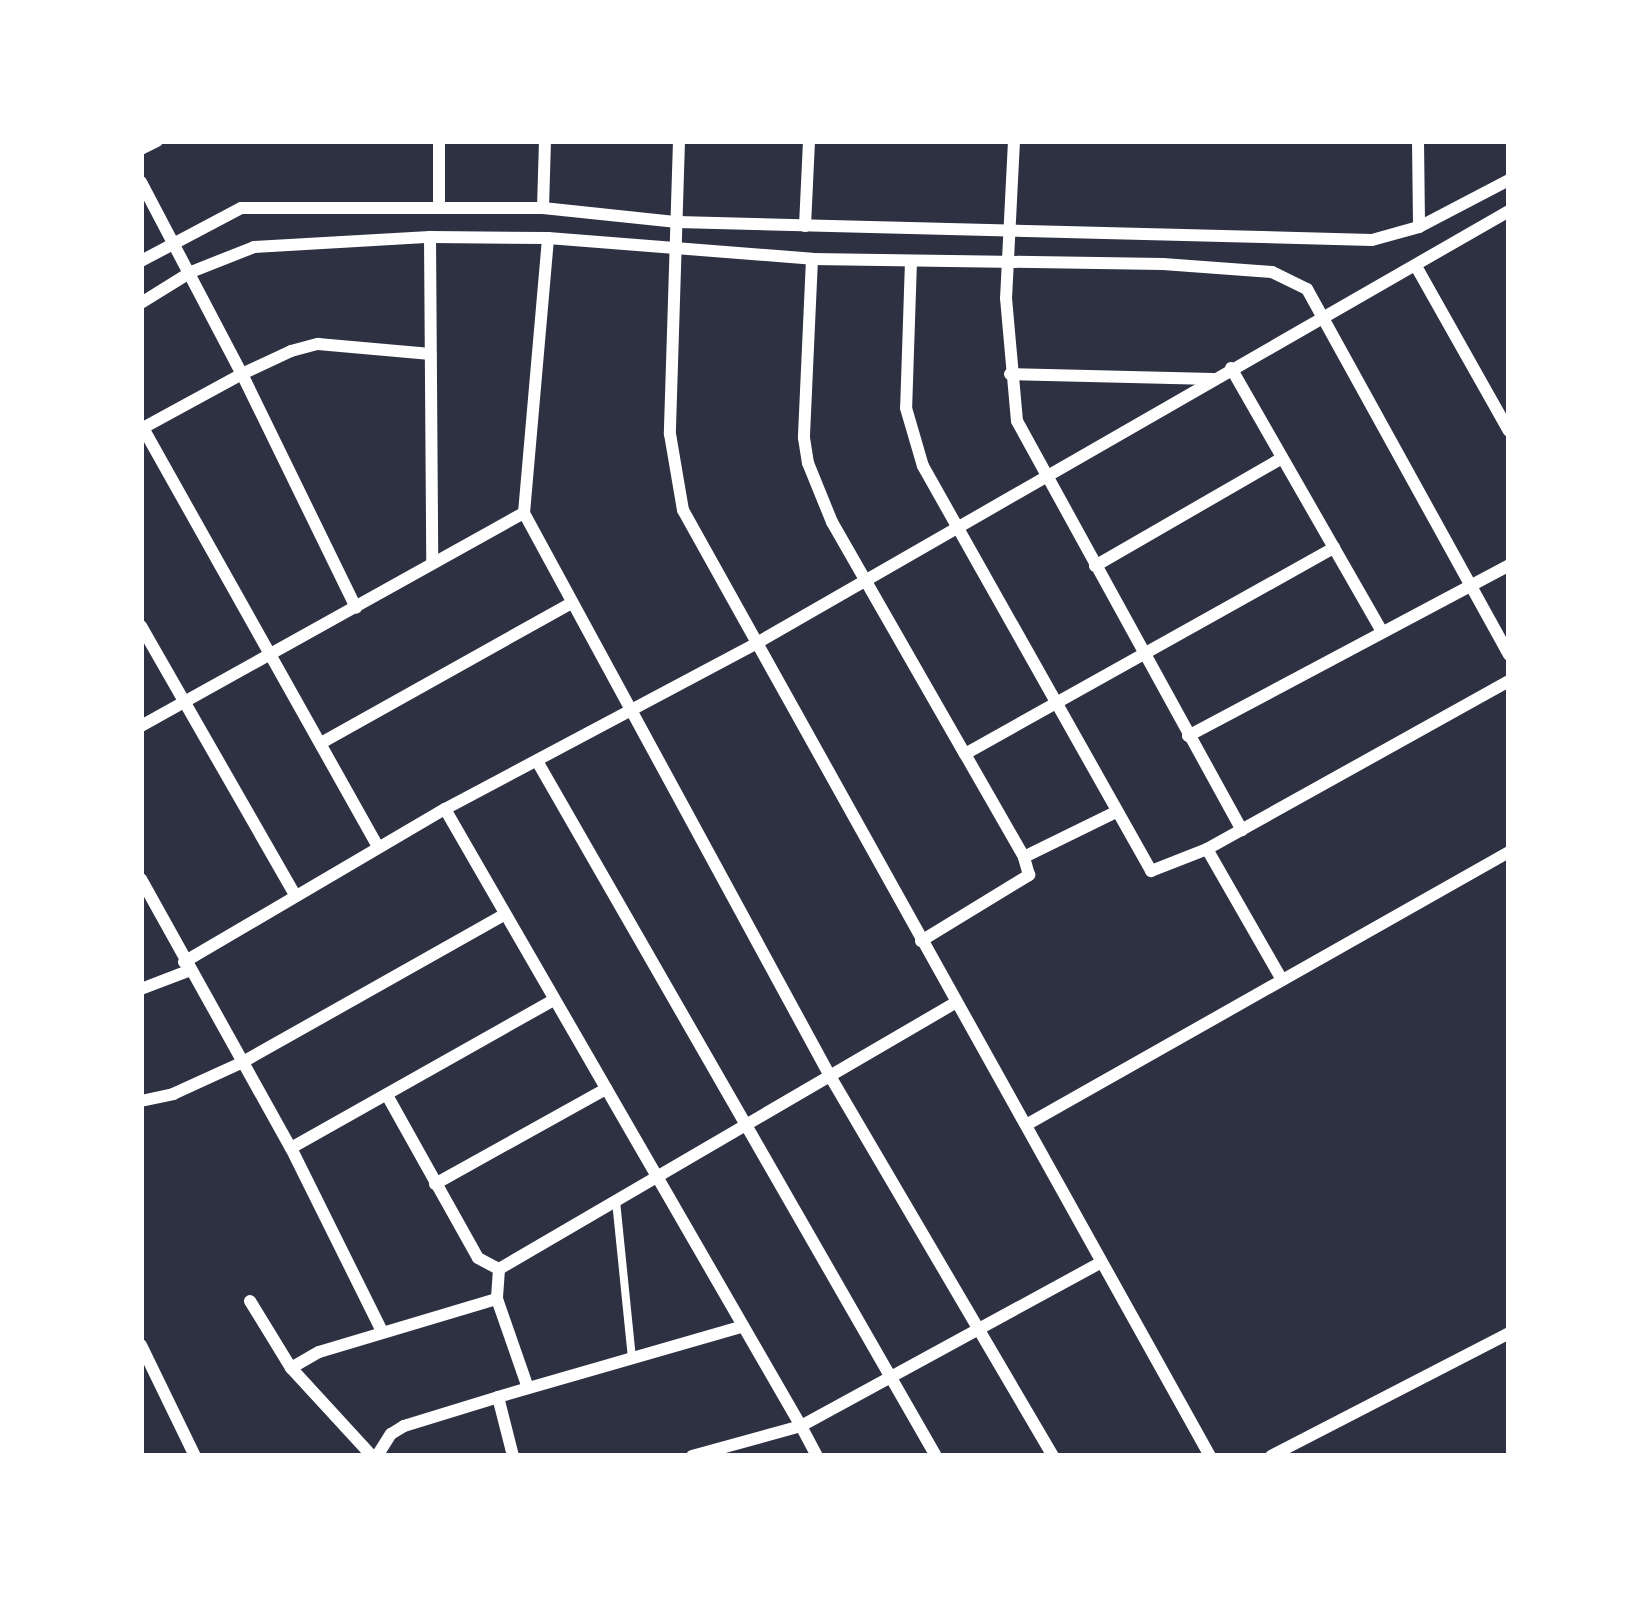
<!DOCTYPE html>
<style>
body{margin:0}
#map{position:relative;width:1650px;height:1597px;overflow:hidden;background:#2d3142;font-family:Helvetica,sans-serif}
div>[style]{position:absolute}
.service>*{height:8px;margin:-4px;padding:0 4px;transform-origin:4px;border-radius:4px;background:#fff}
.minor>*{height:12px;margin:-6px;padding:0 6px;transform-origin:6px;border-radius:6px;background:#fff}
span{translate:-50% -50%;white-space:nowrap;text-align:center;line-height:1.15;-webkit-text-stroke:12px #fff;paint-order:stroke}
.frame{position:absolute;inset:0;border:144px solid #fff;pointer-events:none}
</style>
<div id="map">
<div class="service">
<i style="left:616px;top:1201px;width:158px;rotate:84.2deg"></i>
</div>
<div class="minor">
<i style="left:439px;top:141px;width:65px;rotate:90deg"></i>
<i style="left:679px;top:141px;width:293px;rotate:91.8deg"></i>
<i style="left:670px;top:434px;width:77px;rotate:80.3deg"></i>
<i style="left:683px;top:510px;width:1083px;rotate:60.88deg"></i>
<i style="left:1014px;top:141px;width:157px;rotate:92.9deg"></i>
<i style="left:1006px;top:298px;width:123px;rotate:84.9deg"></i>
<i style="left:1017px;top:421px;width:467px;rotate:61.2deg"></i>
<i style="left:1418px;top:141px;width:86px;rotate:89.3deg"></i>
<i style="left:141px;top:149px;width:18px;rotate:-27deg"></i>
<i style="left:141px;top:182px;width:217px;rotate:62.3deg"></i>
<i style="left:242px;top:374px;width:54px;rotate:-25.1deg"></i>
<i style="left:291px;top:351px;width:28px;rotate:-15deg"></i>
<i style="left:318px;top:344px;width:113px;rotate:5.1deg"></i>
<i style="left:543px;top:208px;width:67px;rotate:-88.3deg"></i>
<i style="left:805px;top:226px;width:85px;rotate:-87.3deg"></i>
<i style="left:430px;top:237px;width:326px;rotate:89.6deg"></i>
<i style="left:812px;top:259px;width:179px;rotate:92.6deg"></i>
<i style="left:804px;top:438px;width:25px;rotate:81deg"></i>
<i style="left:808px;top:463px;width:64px;rotate:67.9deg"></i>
<i style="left:832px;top:522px;width:267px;rotate:60.2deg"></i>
<i style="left:141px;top:261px;width:113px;rotate:-27.9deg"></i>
<i style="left:241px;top:208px;width:302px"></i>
<i style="left:543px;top:208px;width:135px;rotate:6deg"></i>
<i style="left:677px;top:222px;width:695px;rotate:1.48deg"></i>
<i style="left:1372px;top:240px;width:49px;rotate:-15.5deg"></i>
<i style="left:1419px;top:227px;width:102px;rotate:-27.6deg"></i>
<i style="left:911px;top:261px;width:147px;rotate:91.9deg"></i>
<i style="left:906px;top:408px;width:60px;rotate:73.7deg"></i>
<i style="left:923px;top:466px;width:465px;rotate:60.6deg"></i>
<i style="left:1151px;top:871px;width:60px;rotate:-21.4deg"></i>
<i style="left:1207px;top:849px;width:346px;rotate:-29.1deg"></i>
<i style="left:1417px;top:268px;width:187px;rotate:60.6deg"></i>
<i style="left:141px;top:303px;width:59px;rotate:-31.8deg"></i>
<i style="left:191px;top:272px;width:68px;rotate:-21.6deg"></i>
<i style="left:254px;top:247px;width:176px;rotate:-3.3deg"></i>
<i style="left:430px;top:237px;width:118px;rotate:0.5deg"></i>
<i style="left:548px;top:238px;width:265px;rotate:4.5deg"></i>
<i style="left:812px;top:259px;width:351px;rotate:0.8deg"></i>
<i style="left:1163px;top:264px;width:109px;rotate:4.2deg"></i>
<i style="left:1272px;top:272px;width:39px;rotate:26deg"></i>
<i style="left:1307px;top:289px;width:418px;rotate:61.1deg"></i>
<i style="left:1231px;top:368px;width:304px;rotate:60.2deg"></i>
<i style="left:1010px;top:374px;width:203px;rotate:1.4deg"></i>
<i style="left:143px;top:428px;width:480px;rotate:60.7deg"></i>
<i style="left:141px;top:429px;width:115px;rotate:-28.6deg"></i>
<i style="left:242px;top:374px;width:260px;rotate:64deg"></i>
<i style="left:524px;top:513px;width:276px;rotate:-85deg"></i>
<i style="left:1095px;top:566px;width:216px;rotate:-30deg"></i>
<i style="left:141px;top:626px;width:308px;rotate:60.2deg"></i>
<i style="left:141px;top:726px;width:438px;rotate:-29.1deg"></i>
<i style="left:524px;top:513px;width:641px;rotate:61.48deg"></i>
<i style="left:830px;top:1076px;width:441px;rotate:59.6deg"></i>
<i style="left:1188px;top:736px;width:364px;rotate:-28deg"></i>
<i style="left:321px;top:743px;width:285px;rotate:-29.2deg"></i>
<i style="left:537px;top:761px;width:801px;rotate:60.14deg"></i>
<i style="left:445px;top:809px;width:351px;rotate:-28deg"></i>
<i style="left:755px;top:644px;width:869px;rotate:-29.87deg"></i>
<i style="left:1207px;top:849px;width:151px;rotate:60.2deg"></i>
<i style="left:1024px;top:857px;width:100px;rotate:-26.1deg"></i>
<i style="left:141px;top:879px;width:308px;rotate:60.9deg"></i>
<i style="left:291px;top:1148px;width:204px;rotate:63.6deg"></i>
<i style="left:921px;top:941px;width:127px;rotate:-31.4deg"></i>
<i style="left:1029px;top:875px;width:19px;rotate:-106deg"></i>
<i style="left:1024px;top:857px;width:119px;rotate:-119.8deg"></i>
<i style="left:965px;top:754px;width:423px;rotate:-29.2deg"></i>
<i style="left:184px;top:962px;width:303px;rotate:-30.4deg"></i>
<i style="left:445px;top:809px;width:712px;rotate:60.02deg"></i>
<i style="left:801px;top:1426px;width:341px;rotate:-28.6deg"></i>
<i style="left:141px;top:989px;width:50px;rotate:-21deg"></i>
<i style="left:388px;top:1097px;width:184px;rotate:60.8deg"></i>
<i style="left:478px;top:1258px;width:24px;rotate:28deg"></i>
<i style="left:141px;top:1101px;width:33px;rotate:-12deg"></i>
<i style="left:173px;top:1094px;width:75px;rotate:-24.5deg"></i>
<i style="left:241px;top:1063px;width:302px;rotate:-29.4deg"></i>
<i style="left:1026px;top:1125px;width:555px;rotate:-29.48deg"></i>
<i style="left:291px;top:1148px;width:302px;rotate:-29.4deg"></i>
<i style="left:435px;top:1184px;width:196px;rotate:-29.1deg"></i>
<i style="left:499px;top:1269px;width:528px;rotate:-30.26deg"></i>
<i style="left:499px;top:1269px;width:30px;rotate:94deg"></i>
<i style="left:497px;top:1299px;width:94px;rotate:70.8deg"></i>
<i style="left:250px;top:1301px;width:79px;rotate:58.5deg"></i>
<i style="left:141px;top:1345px;width:123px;rotate:64.1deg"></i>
<i style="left:498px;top:1397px;width:252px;rotate:-16.1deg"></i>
<i style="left:372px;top:1456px;width:120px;rotate:-132.6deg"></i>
<i style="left:291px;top:1368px;width:32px;rotate:-30deg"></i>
<i style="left:319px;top:1352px;width:186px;rotate:-16.6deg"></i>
<i style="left:377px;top:1456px;width:26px;rotate:-58deg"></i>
<i style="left:391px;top:1434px;width:15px;rotate:-32deg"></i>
<i style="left:404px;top:1426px;width:98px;rotate:-17.1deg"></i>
<i style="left:498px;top:1397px;width:61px;rotate:75.7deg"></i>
<i style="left:692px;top:1456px;width:113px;rotate:-15.4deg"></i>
<i style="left:801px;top:1426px;width:34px;rotate:62deg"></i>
<i style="left:1271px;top:1456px;width:268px;rotate:-27.3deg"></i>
</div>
<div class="frame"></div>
</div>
